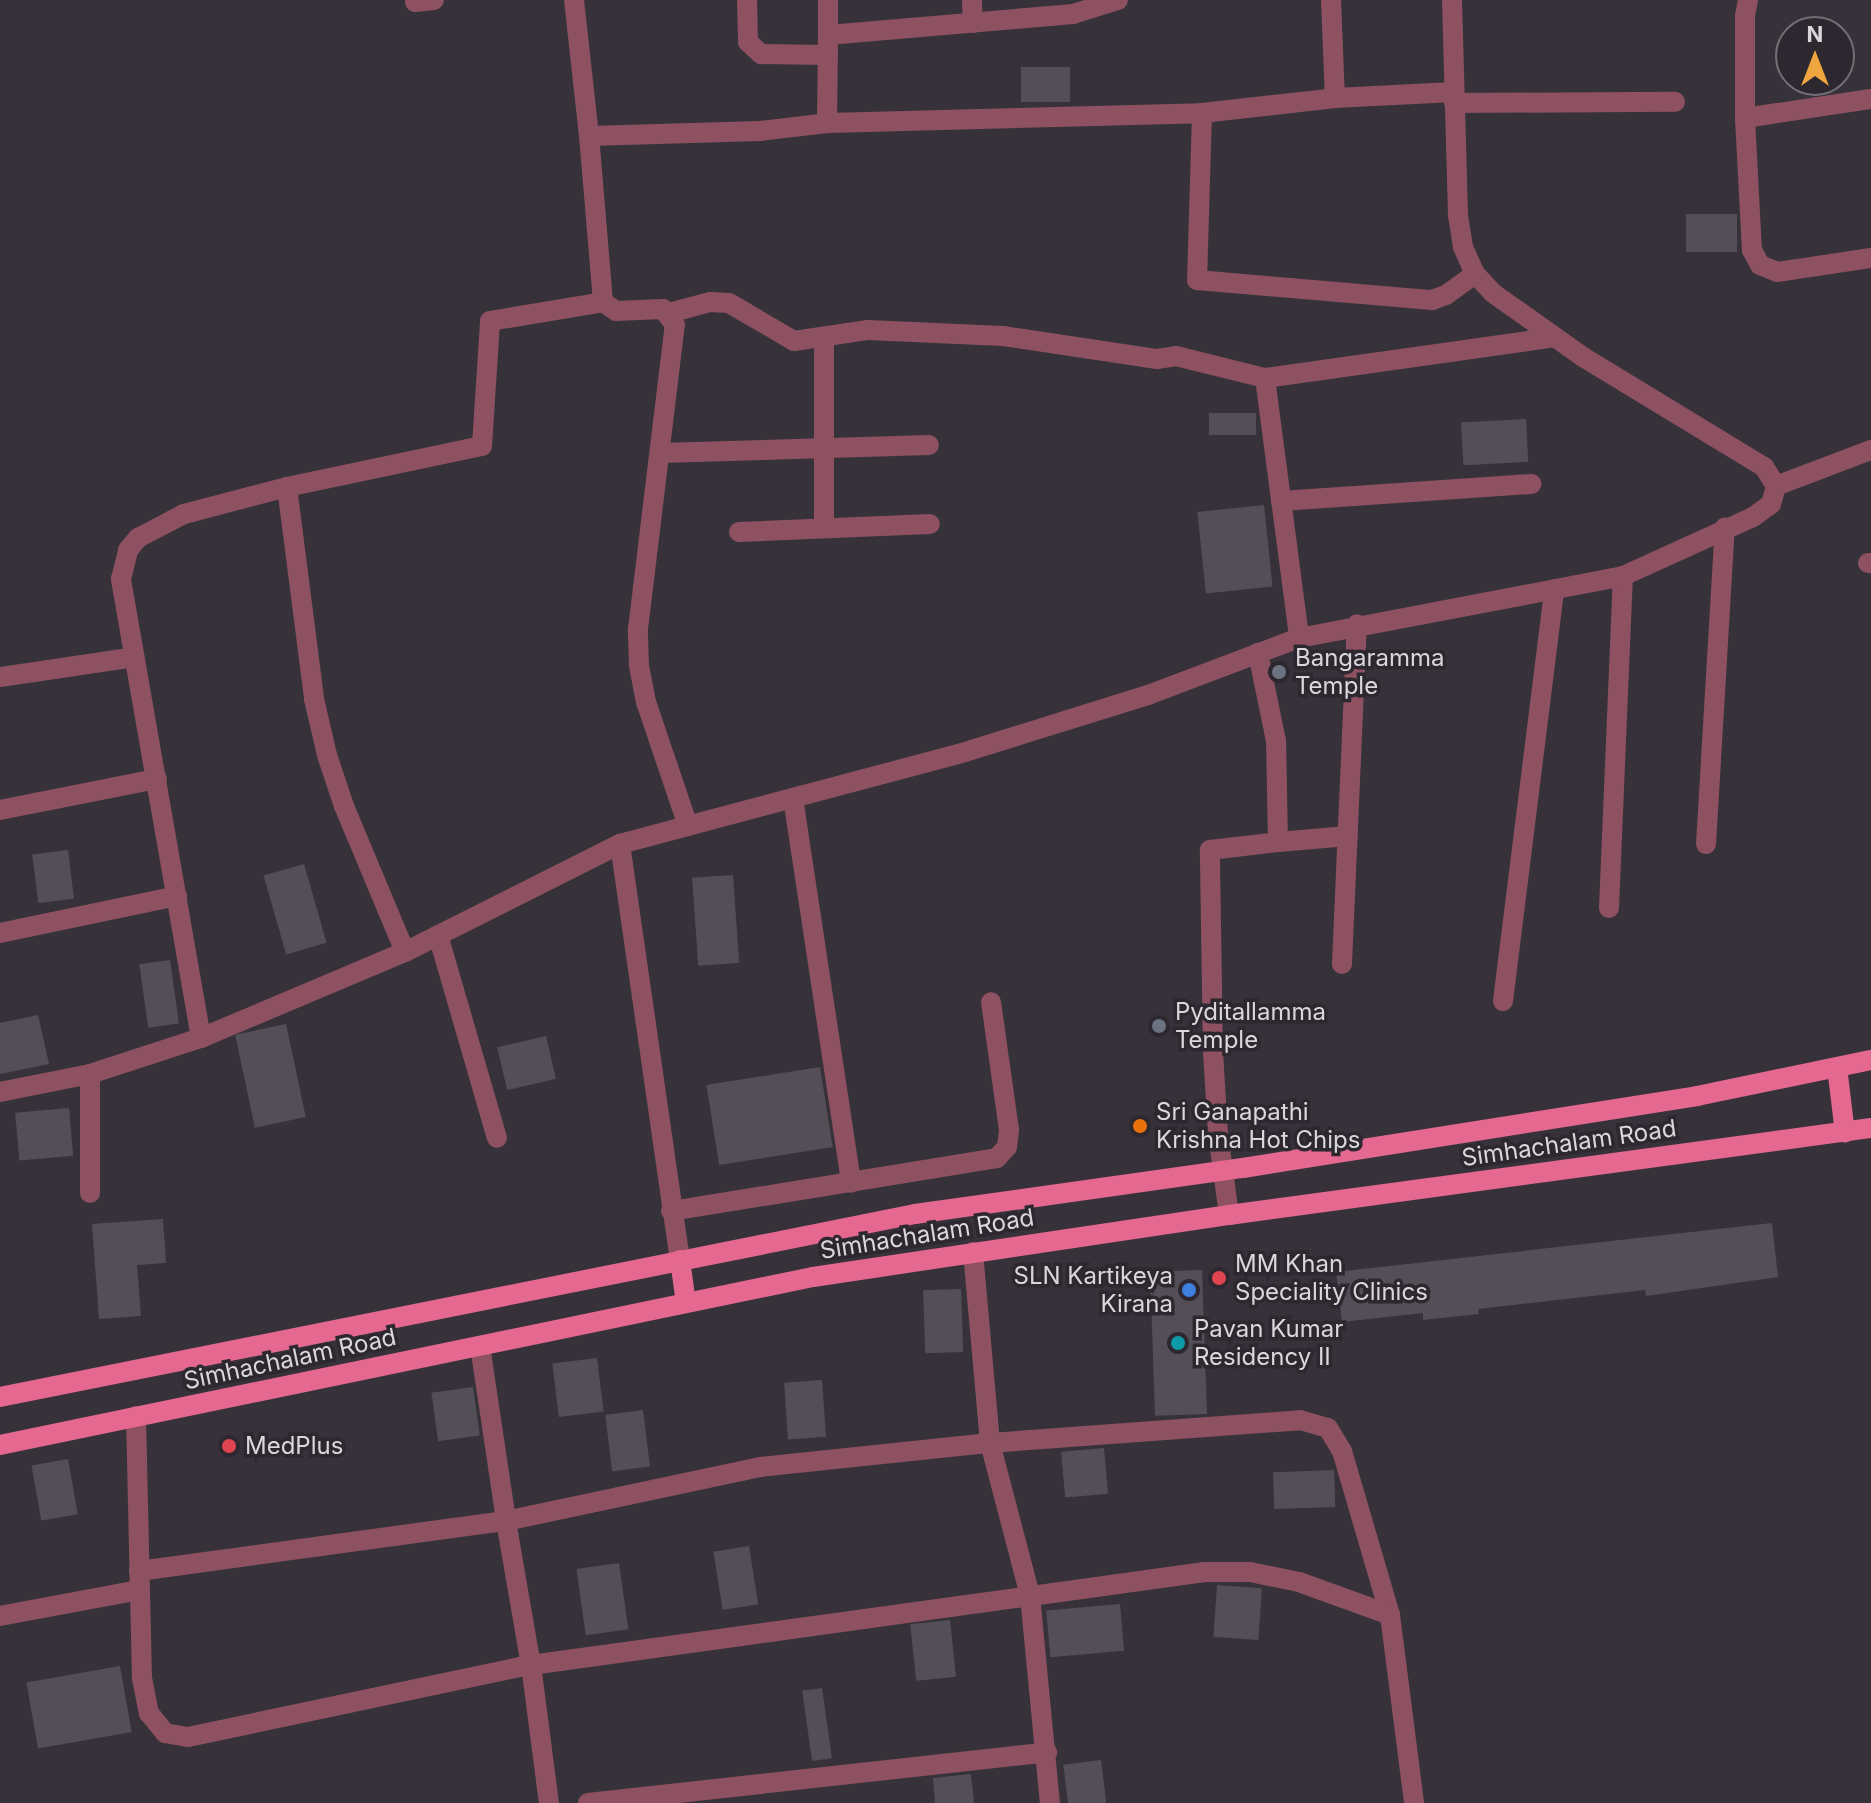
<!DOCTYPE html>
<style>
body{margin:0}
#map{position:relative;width:1871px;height:1803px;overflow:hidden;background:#37323a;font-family:Inter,sans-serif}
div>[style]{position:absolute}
.building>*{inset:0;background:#544f57;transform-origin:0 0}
.street>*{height:20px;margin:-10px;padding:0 10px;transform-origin:10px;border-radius:10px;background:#8e5162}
.primary>*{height:20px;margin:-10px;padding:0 10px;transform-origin:10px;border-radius:10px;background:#e4688f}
.dots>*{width:22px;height:22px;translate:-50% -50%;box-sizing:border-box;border:4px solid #2d2830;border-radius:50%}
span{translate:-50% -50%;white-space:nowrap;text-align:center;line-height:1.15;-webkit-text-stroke:7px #2d2830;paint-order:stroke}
.poi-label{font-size:24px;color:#dad7dc}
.left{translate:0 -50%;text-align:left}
.right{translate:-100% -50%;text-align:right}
.street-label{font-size:24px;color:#dad7dc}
.north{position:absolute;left:1775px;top:16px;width:80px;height:80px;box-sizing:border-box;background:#2d2830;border:2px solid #726e75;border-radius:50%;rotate:0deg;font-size:22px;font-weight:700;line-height:32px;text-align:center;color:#dad7dc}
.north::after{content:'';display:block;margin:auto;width:28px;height:36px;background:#f0a63e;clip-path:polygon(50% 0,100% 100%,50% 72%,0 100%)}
</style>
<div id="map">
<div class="building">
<i style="left:1021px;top:67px;width:49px;height:35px"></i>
<i style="left:1686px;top:214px;width:51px;height:38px"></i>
<i style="left:1209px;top:413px;width:47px;height:22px"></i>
<i style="left:1526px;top:419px;width:43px;height:65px;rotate:87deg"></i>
<i style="left:1264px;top:505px;width:82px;height:67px;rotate:84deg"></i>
<i style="left:68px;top:850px;width:49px;height:36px;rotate:83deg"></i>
<i style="left:304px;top:864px;width:82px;height:42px;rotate:74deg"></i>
<i style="left:733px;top:875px;width:88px;height:41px;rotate:86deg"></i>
<i style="left:170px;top:960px;width:64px;height:31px;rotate:82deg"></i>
<i style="clip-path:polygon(38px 1015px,49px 1064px,0 1074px,0 1023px)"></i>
<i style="left:286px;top:1024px;width:95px;height:52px;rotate:78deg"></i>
<i style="left:546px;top:1036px;width:44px;height:50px;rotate:77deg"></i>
<i style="left:820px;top:1067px;width:81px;height:115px;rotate:81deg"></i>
<i style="left:69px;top:1108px;width:48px;height:54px;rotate:85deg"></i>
<i style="clip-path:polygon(163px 1219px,166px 1263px,137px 1265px,141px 1316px,99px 1319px,92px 1224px)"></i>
<i style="clip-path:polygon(1772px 1223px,1778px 1277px,1646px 1296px,1645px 1290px,1478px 1309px,1479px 1314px,1423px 1320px,1423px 1313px,1342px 1322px,1336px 1272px)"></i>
<i style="left:1202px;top:1270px;width:144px;height:52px;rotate:88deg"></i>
<i style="left:961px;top:1289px;width:63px;height:38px;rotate:88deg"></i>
<i style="left:597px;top:1358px;width:54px;height:45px;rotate:83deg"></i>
<i style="left:822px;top:1380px;width:57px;height:38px;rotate:86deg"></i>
<i style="left:473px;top:1387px;width:49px;height:42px;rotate:82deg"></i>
<i style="left:643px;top:1410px;width:57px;height:38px;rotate:83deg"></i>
<i style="left:1104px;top:1448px;width:46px;height:43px;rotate:85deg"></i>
<i style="left:68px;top:1459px;width:56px;height:37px;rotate:80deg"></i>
<i style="left:1334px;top:1470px;width:37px;height:61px;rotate:88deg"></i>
<i style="left:749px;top:1546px;width:59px;height:36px;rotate:81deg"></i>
<i style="left:619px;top:1563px;width:67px;height:43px;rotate:82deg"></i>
<i style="left:1217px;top:1585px;width:45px;height:52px;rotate:4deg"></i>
<i style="left:1120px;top:1604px;width:47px;height:74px;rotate:85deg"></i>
<i style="left:950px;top:1620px;width:57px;height:40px;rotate:84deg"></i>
<i style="left:120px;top:1666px;width:67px;height:95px;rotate:80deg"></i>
<i style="left:822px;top:1688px;width:71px;height:20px;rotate:82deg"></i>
<i style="left:1101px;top:1760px;width:43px;height:38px;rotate:83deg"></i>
<i style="clip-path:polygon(971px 1774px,974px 1803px,935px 1803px,933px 1778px)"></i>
</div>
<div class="street">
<i style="left:574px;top:0;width:137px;rotate:83.7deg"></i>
<i style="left:747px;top:0;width:42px;rotate:88.6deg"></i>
<i style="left:748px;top:42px;width:18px;rotate:43deg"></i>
<i style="left:761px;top:54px;width:67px;rotate:0.9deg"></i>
<i style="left:972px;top:0;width:23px;rotate:88deg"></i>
<i style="left:1331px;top:0;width:98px;rotate:87.7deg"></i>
<i style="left:1748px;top:0;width:16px;rotate:101deg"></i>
<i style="left:1745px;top:16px;width:102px;rotate:90deg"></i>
<i style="left:1745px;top:118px;width:132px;rotate:87deg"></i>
<i style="left:1752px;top:250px;width:17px;rotate:62deg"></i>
<i style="left:1760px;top:265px;width:18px;rotate:22deg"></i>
<i style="left:1777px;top:272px;width:95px;rotate:-8.5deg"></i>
<i style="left:415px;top:2px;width:19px;rotate:-6deg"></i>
<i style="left:828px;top:35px;width:35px;rotate:-90deg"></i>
<i style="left:1454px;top:103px;width:221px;rotate:-0.3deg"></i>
<i style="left:1202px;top:113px;width:167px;rotate:91.7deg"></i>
<i style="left:1197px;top:280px;width:236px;rotate:4.9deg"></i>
<i style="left:1432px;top:300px;width:15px;rotate:-20deg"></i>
<i style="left:1446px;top:295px;width:36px;rotate:-36deg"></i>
<i style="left:1745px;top:118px;width:127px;rotate:-8.6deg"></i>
<i style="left:827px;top:123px;width:375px;rotate:-1.5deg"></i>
<i style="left:1202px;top:113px;width:134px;rotate:-6.4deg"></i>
<i style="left:1335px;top:98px;width:119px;rotate:-2.9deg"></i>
<i style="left:669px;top:313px;width:42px;rotate:-15deg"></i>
<i style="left:710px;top:302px;width:19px;rotate:3deg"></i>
<i style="left:729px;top:303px;width:75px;rotate:30.3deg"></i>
<i style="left:794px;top:341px;width:75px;rotate:-8.5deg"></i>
<i style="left:868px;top:330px;width:135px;rotate:2.5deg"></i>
<i style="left:1003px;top:336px;width:156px;rotate:8.5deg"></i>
<i style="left:1157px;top:359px;width:19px;rotate:-9deg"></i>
<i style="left:1176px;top:356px;width:92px;rotate:13.9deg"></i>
<i style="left:1265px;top:378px;width:293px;rotate:-8deg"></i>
<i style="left:824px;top:339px;width:189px;rotate:90deg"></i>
<i style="left:1265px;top:378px;width:262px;rotate:82.5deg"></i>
<i style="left:660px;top:453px;width:269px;rotate:-1.7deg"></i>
<i style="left:1776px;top:486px;width:102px;rotate:-20.8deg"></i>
<i style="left:287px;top:487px;width:214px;rotate:82.7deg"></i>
<i style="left:314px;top:699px;width:57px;rotate:76.9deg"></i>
<i style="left:327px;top:755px;width:54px;rotate:71.6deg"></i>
<i style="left:344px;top:806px;width:158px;rotate:67.3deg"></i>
<i style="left:1281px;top:501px;width:251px;rotate:-3.9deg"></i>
<i style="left:739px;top:532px;width:191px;rotate:-2.4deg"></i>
<i style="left:1868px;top:563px;width:3px"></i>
<i style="left:0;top:677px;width:136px;rotate:-8.4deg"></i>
<i style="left:793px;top:798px;width:389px;rotate:81.4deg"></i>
<i style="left:0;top:810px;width:160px;rotate:-11.2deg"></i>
<i style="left:688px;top:826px;width:131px;rotate:-108.7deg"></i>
<i style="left:646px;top:702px;width:38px;rotate:-101deg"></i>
<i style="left:639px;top:665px;width:36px;rotate:-92deg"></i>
<i style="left:638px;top:629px;width:306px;rotate:-83.1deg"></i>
<i style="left:675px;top:325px;width:20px;rotate:-127deg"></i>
<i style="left:663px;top:309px;width:47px;rotate:177.6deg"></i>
<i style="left:616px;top:311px;width:16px;rotate:-145deg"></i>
<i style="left:603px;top:302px;width:167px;rotate:-94.8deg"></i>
<i style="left:589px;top:136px;width:171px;rotate:-1.7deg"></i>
<i style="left:760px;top:131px;width:67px;rotate:-6.8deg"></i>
<i style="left:827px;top:123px;width:88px;rotate:-89.3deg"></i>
<i style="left:828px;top:35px;width:246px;rotate:-4.9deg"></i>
<i style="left:1073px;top:14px;width:47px;rotate:-17.3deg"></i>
<i style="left:1278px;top:842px;width:70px;rotate:-4.9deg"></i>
<i style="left:620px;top:844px;width:420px;rotate:81.8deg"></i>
<i style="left:1706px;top:844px;width:317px;rotate:-86.6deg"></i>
<i style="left:1609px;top:908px;width:332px;rotate:-87.6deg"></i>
<i style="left:0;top:933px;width:181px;rotate:-11.8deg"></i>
<i style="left:438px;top:935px;width:211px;rotate:73.8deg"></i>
<i style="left:1342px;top:964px;width:340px;rotate:-87.5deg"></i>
<i style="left:1503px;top:1001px;width:415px;rotate:-82.9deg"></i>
<i style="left:201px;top:1038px;width:466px;rotate:-99.9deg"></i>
<i style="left:121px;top:579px;width:30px;rotate:-76deg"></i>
<i style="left:128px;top:550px;width:16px;rotate:-50deg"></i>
<i style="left:138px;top:538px;width:52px;rotate:-27.6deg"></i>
<i style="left:184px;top:514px;width:106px;rotate:-14.7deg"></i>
<i style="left:287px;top:487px;width:199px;rotate:-11.9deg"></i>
<i style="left:482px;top:446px;width:125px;rotate:-86.3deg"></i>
<i style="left:490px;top:321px;width:115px;rotate:-9.5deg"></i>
<i style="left:0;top:1092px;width:92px;rotate:-11.3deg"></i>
<i style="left:90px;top:1074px;width:117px;rotate:-18deg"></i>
<i style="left:201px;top:1038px;width:221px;rotate:-22.9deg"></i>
<i style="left:405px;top:952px;width:241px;rotate:-26.7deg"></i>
<i style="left:620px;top:844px;width:357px;rotate:-14.9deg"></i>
<i style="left:965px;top:752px;width:192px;rotate:-17.3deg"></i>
<i style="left:1148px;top:695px;width:161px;rotate:-20.7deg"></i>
<i style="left:1299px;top:638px;width:330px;rotate:-10.8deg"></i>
<i style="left:1623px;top:576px;width:143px;rotate:-24.4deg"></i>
<i style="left:1753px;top:517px;width:22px;rotate:-36deg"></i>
<i style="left:1771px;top:504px;width:19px;rotate:-74deg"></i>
<i style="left:1776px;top:486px;width:22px;rotate:-122deg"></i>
<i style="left:1764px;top:467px;width:212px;rotate:-148.7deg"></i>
<i style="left:1583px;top:357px;width:110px;rotate:-144.6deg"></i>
<i style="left:1493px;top:293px;width:26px;rotate:-133deg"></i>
<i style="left:1475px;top:274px;width:30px;rotate:-114deg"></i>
<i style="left:1463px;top:247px;width:32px;rotate:-99deg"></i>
<i style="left:1458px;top:215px;width:215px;rotate:-91.6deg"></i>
<i style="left:90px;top:1193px;width:119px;rotate:-90deg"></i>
<i style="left:671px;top:1211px;width:330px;rotate:-9.2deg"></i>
<i style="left:997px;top:1158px;width:15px;rotate:-48deg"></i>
<i style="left:1007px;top:1147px;width:17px;rotate:-83deg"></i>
<i style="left:1009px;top:1130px;width:129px;rotate:-98deg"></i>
<i style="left:1229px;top:1215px;width:82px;rotate:-97.7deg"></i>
<i style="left:1218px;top:1134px;width:82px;rotate:-93.5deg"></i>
<i style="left:1213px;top:1052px;width:202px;rotate:-90.9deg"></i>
<i style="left:1210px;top:850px;width:68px;rotate:-6.7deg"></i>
<i style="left:1278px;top:842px;width:101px;rotate:-91.1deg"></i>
<i style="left:1276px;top:741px;width:90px;rotate:-101.6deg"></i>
<i style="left:973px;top:1252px;width:192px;rotate:84.9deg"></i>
<i style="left:990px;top:1443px;width:158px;rotate:75.3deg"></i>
<i style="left:1030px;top:1596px;width:208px;rotate:84.5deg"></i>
<i style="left:480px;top:1346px;width:177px;rotate:81.5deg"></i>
<i style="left:506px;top:1521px;width:260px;rotate:-12deg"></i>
<i style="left:760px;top:1467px;width:231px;rotate:-6deg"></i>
<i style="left:990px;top:1443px;width:311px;rotate:-4.2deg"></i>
<i style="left:1300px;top:1420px;width:29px;rotate:16deg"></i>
<i style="left:1328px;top:1428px;width:27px;rotate:59deg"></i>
<i style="left:1342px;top:1451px;width:171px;rotate:73.7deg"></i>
<i style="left:136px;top:1416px;width:262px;rotate:88.7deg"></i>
<i style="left:142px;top:1678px;width:36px;rotate:79deg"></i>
<i style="left:149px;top:1713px;width:26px;rotate:51deg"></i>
<i style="left:165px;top:1733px;width:23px;rotate:10deg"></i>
<i style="left:188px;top:1737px;width:350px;rotate:-11.9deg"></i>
<i style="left:531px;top:1665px;width:139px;rotate:82.6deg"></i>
<i style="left:139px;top:1571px;width:370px;rotate:-7.8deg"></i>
<i style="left:506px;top:1521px;width:146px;rotate:80.2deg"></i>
<i style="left:531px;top:1665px;width:680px;rotate:-7.86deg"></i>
<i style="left:1205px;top:1572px;width:45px"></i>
<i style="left:1250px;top:1572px;width:50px;rotate:11.5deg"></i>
<i style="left:1299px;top:1582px;width:97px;rotate:19.9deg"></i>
<i style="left:1390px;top:1615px;width:190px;rotate:82.7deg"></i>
<i style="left:0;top:1616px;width:141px;rotate:-10.6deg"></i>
<i style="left:588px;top:1803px;width:462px;rotate:-6.3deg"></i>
</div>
<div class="primary">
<i style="left:1837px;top:1067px;width:66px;rotate:83.1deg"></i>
<i style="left:680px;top:1260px;width:43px;rotate:82.1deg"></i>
<i style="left:0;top:1397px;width:933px;rotate:-11.31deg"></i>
<i style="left:915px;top:1214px;width:331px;rotate:-8deg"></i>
<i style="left:1243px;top:1168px;width:460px;rotate:-9deg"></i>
<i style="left:1697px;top:1096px;width:178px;rotate:-11.7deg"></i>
<i style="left:0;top:1445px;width:830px;rotate:-11.68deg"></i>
<i style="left:813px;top:1277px;width:421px;rotate:-8.5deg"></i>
<i style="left:1229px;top:1215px;width:648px;rotate:-7.72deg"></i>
</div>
<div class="dots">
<i style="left:1279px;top:672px;background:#6b7280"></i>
<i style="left:1159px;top:1026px;background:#6b7280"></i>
<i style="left:1140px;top:1126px;background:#e8710a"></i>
<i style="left:1219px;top:1278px;background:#e0444e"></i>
<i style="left:1189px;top:1290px;background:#3f7fe0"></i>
<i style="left:1178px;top:1343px;background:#0f9aa8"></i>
<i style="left:229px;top:1446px;background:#e0444e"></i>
</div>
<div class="poi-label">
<span class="left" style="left:1295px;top:672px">Bangaramma<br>Temple</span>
<span class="left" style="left:1175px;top:1026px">Pyditallamma<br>Temple</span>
<span class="left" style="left:1156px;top:1126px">Sri Ganapathi<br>Krishna Hot Chips</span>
<span class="left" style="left:1235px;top:1278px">MM Khan<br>Speciality Clinics</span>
<span class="right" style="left:1173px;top:1290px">SLN Kartikeya<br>Kirana</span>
<span class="left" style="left:1194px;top:1343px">Pavan Kumar<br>Residency II</span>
<span class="left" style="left:245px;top:1446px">MedPlus</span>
</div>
<div class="street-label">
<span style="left:1569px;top:1143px;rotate:-8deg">Simhachalam Road</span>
<span style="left:927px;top:1234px;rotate:-9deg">Simhachalam Road</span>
<span style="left:290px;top:1359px;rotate:-12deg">Simhachalam Road</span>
</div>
<div class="north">N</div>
</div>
